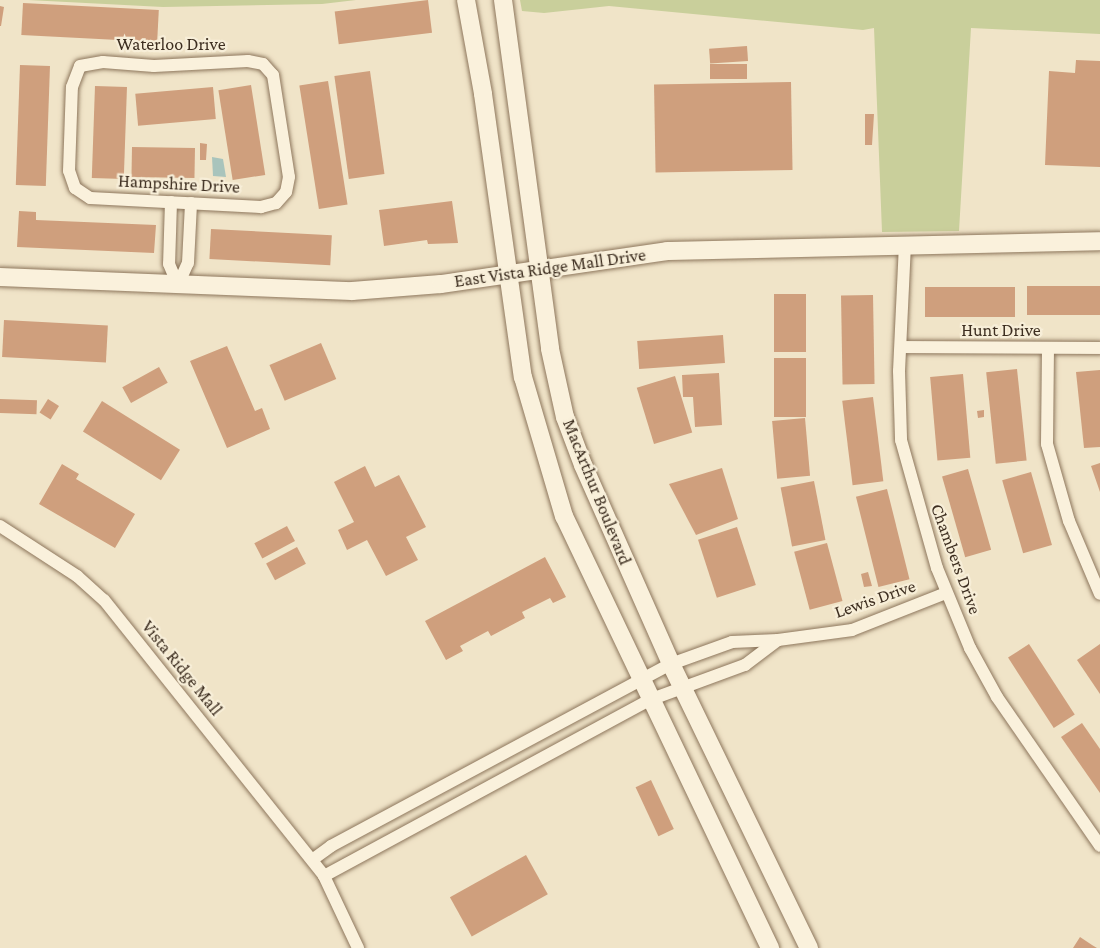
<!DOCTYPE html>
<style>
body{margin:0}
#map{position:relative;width:1100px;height:948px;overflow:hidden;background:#f0e4c8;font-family:"Crimson Pro",serif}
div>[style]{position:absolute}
.green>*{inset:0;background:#c9cf9b}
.water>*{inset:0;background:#a9c4bc}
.building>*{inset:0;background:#cf9f7d;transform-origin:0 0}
.roads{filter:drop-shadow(0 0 2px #8d765c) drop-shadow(0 0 2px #8d765c)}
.minor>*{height:12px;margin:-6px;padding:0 6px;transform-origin:6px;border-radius:6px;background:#faf1dc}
.secondary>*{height:18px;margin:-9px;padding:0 9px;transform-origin:9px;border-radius:9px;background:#faf1dc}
span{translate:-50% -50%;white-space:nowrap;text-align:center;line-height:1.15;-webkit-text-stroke:4.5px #f7eed8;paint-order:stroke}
.street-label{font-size:18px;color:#3d2e20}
</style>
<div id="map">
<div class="green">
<i style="clip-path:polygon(28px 0,356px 0,322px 4px,163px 7px)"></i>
<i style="clip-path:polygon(520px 0,1100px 0,1100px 34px,971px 28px,959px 231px,882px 232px,874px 28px,863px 30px,609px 6px,544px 13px,522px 11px)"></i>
</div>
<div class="water">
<i style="clip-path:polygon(212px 157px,223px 159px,226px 177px,213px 176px)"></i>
</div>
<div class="building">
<i style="left:428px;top:0;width:33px;height:94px;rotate:83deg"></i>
<i style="left:23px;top:3px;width:136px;height:32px;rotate:3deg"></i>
<i style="clip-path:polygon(0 6px,4px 7px,1px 26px,0 26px)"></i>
<i style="left:747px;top:46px;width:15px;height:38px;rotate:86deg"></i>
<i style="clip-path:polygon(1076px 60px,1100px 61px,1100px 167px,1045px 165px,1049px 71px,1075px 73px)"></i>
<i style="left:747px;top:64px;width:15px;height:37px;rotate:90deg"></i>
<i style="left:20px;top:65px;width:30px;height:120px;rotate:2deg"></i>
<i style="left:370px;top:71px;width:104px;height:36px;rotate:82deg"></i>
<i style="left:328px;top:81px;width:125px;height:29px;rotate:81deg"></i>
<i style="left:791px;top:82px;width:88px;height:137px;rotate:89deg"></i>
<i style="left:251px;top:85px;width:91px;height:33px;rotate:81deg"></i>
<i style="left:95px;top:86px;width:32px;height:92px;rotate:2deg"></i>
<i style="left:213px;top:87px;width:32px;height:78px;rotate:85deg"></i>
<i style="clip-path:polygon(865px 114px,874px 114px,872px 145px,865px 145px)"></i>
<i style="clip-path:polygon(200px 143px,207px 144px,206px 160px,200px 160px)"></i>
<i style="left:132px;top:147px;width:63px;height:30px;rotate:1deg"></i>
<i style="clip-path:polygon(452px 201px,458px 243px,428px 244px,427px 240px,384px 246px,379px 210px)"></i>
<i style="clip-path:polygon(19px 211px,36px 212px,36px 220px,156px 225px,154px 253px,17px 247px)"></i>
<i style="left:211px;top:229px;width:121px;height:30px;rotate:3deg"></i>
<i style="left:1027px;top:286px;width:73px;height:29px"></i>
<i style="left:925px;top:287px;width:90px;height:30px"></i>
<i style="left:774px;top:294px;width:32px;height:58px"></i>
<i style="left:873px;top:295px;width:89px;height:32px;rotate:89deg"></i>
<i style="left:4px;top:320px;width:104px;height:37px;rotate:3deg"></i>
<i style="left:723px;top:335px;width:28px;height:86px;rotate:86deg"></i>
<i style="left:321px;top:343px;width:39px;height:56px;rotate:67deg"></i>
<i style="clip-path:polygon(227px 346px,255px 411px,262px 408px,270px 429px,227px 448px,190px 361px)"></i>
<i style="left:774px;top:358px;width:32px;height:59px"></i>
<i style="left:159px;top:367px;width:18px;height:42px;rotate:61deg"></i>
<i style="left:1017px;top:369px;width:92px;height:31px;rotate:84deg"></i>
<i style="clip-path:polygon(1100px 370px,1100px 447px,1084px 448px,1076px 372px)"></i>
<i style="clip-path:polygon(719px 373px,722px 425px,695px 427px,693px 397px,683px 397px,682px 375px)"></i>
<i style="left:963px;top:374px;width:84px;height:33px;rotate:85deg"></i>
<i style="left:675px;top:376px;width:59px;height:40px;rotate:73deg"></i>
<i style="left:873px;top:397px;width:85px;height:31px;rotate:83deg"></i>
<i style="left:0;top:399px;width:37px;height:14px;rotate:2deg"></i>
<i style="left:48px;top:399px;width:13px;height:16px;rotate:32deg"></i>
<i style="left:102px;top:401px;width:92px;height:36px;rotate:32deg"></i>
<i style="clip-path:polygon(984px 410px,984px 417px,978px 418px,977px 411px)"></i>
<i style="left:805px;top:418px;width:58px;height:33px;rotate:85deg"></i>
<i style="clip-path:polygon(1100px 463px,1100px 492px,1091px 466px)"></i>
<i style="clip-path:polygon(62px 464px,79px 474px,76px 479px,135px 514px,115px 548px,39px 504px)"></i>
<i style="clip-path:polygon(365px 466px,375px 487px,399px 475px,426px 527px,406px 537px,418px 560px,386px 576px,367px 540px,347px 550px,338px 530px,354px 522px,334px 482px)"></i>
<i style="clip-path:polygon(722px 468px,738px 519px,696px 535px,669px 484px)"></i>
<i style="left:968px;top:469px;width:84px;height:27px;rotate:74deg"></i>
<i style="left:1031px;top:472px;width:76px;height:30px;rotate:74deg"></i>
<i style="left:814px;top:481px;width:60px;height:34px;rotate:79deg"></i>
<i style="left:887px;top:489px;width:93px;height:32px;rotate:76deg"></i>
<i style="left:287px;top:526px;width:17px;height:37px;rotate:62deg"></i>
<i style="left:737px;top:527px;width:61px;height:41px;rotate:72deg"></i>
<i style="left:827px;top:543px;width:60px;height:34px;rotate:75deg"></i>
<i style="left:297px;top:547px;width:19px;height:35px;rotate:62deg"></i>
<i style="clip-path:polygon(545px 557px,566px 597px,553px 603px,550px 598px,522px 612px,525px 618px,491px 636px,488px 631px,460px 646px,463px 651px,446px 660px,425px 621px)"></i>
<i style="clip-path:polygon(868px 572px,872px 586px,864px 587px,861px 574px)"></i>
<i style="left:1029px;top:644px;width:84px;height:25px;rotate:57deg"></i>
<i style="clip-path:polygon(1100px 644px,1100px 694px,1077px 660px)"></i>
<i style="clip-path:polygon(1082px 723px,1100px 749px,1100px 793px,1061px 737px)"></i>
<i style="left:651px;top:780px;width:54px;height:17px;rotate:65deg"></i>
<i style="left:526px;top:855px;width:45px;height:87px;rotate:61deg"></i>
<i style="clip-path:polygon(1080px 937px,1092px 945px,1097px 948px,1073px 948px)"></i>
</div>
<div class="roads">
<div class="minor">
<i style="left:248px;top:61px;width:15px;rotate:11deg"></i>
<i style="left:263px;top:64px;width:15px;rotate:48deg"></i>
<i style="left:273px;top:75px;width:103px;rotate:81.1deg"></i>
<i style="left:289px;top:177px;width:15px;rotate:101deg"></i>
<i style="left:286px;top:192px;width:15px;rotate:132deg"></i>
<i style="left:276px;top:203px;width:16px;rotate:165deg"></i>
<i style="left:261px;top:207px;width:171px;rotate:-177deg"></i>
<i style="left:90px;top:198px;width:18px;rotate:-146deg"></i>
<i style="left:75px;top:188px;width:18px;rotate:-109deg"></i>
<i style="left:69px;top:171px;width:84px;rotate:-88deg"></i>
<i style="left:72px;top:87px;width:22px;rotate:-69deg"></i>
<i style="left:80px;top:66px;width:23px;rotate:-10deg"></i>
<i style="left:103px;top:62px;width:51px;rotate:4.5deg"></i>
<i style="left:154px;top:66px;width:94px;rotate:-3deg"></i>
<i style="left:171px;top:202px;width:62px;rotate:91.8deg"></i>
<i style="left:169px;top:264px;width:23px;rotate:67deg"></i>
<i style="left:905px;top:244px;width:127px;rotate:92.7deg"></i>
<i style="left:899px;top:371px;width:69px;rotate:88.3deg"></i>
<i style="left:901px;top:440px;width:133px;rotate:74.3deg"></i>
<i style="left:937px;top:568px;width:87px;rotate:67.6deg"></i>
<i style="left:970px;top:648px;width:56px;rotate:61.1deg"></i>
<i style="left:997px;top:697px;width:181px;rotate:55.3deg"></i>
<i style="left:178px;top:285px;width:24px;rotate:-66deg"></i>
<i style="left:188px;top:263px;width:60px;rotate:-87.1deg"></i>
<i style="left:902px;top:347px;width:198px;rotate:0.3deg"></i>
<i style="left:1048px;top:348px;width:96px;rotate:90.6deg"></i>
<i style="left:1047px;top:444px;width:80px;rotate:74.1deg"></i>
<i style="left:1069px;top:521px;width:79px;rotate:67deg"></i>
<i style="left:0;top:526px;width:92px;rotate:33deg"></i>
<i style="left:77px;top:576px;width:36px;rotate:42deg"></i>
<i style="left:104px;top:600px;width:353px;rotate:51.4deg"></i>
<i style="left:324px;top:876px;width:80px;rotate:64.7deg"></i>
<i style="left:312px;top:860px;width:24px;rotate:-36deg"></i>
<i style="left:331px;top:846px;width:386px;rotate:-28.2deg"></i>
<i style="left:671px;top:664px;width:65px;rotate:-19.8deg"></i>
<i style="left:732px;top:642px;width:46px;rotate:-2.5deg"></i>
<i style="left:778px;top:640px;width:75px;rotate:-7.7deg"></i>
<i style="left:852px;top:630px;width:101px;rotate:-21.5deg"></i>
<i style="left:324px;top:876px;width:373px;rotate:-28.4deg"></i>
<i style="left:652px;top:699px;width:99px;rotate:-20.1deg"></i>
<i style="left:745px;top:665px;width:41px;rotate:-37.1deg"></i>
</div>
<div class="secondary">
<i style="left:466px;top:0;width:96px;rotate:79.7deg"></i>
<i style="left:483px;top:94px;width:286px;rotate:82deg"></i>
<i style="left:523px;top:377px;width:145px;rotate:73.6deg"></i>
<i style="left:564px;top:516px;width:479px;rotate:64.5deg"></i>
<i style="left:503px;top:0;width:352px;rotate:82.3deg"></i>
<i style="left:550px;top:349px;width:70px;rotate:77.6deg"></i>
<i style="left:565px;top:417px;width:51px;rotate:69.4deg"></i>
<i style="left:583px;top:465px;width:218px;rotate:66.1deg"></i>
<i style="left:671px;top:664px;width:316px;rotate:64.1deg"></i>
<i style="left:0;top:277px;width:352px;rotate:2.3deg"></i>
<i style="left:352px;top:291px;width:89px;rotate:-4.5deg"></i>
<i style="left:441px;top:284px;width:228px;rotate:-8.3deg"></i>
<i style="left:667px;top:251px;width:433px;rotate:-1.3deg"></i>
</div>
</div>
<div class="street-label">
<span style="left:171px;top:44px">Waterloo Drive</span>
<span style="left:179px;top:184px;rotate:3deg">Hampshire Drive</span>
<span style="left:550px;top:268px;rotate:-8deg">East Vista Ridge Mall Drive</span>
<span style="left:1001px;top:330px">Hunt Drive</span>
<span style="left:597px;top:492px;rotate:68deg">MacArthur Boulevard</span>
<span style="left:956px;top:559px;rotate:70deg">Chambers Drive</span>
<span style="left:875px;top:599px;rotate:-19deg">Lewis Drive</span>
<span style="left:182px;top:668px;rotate:51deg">Vista Ridge Mall</span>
</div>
</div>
